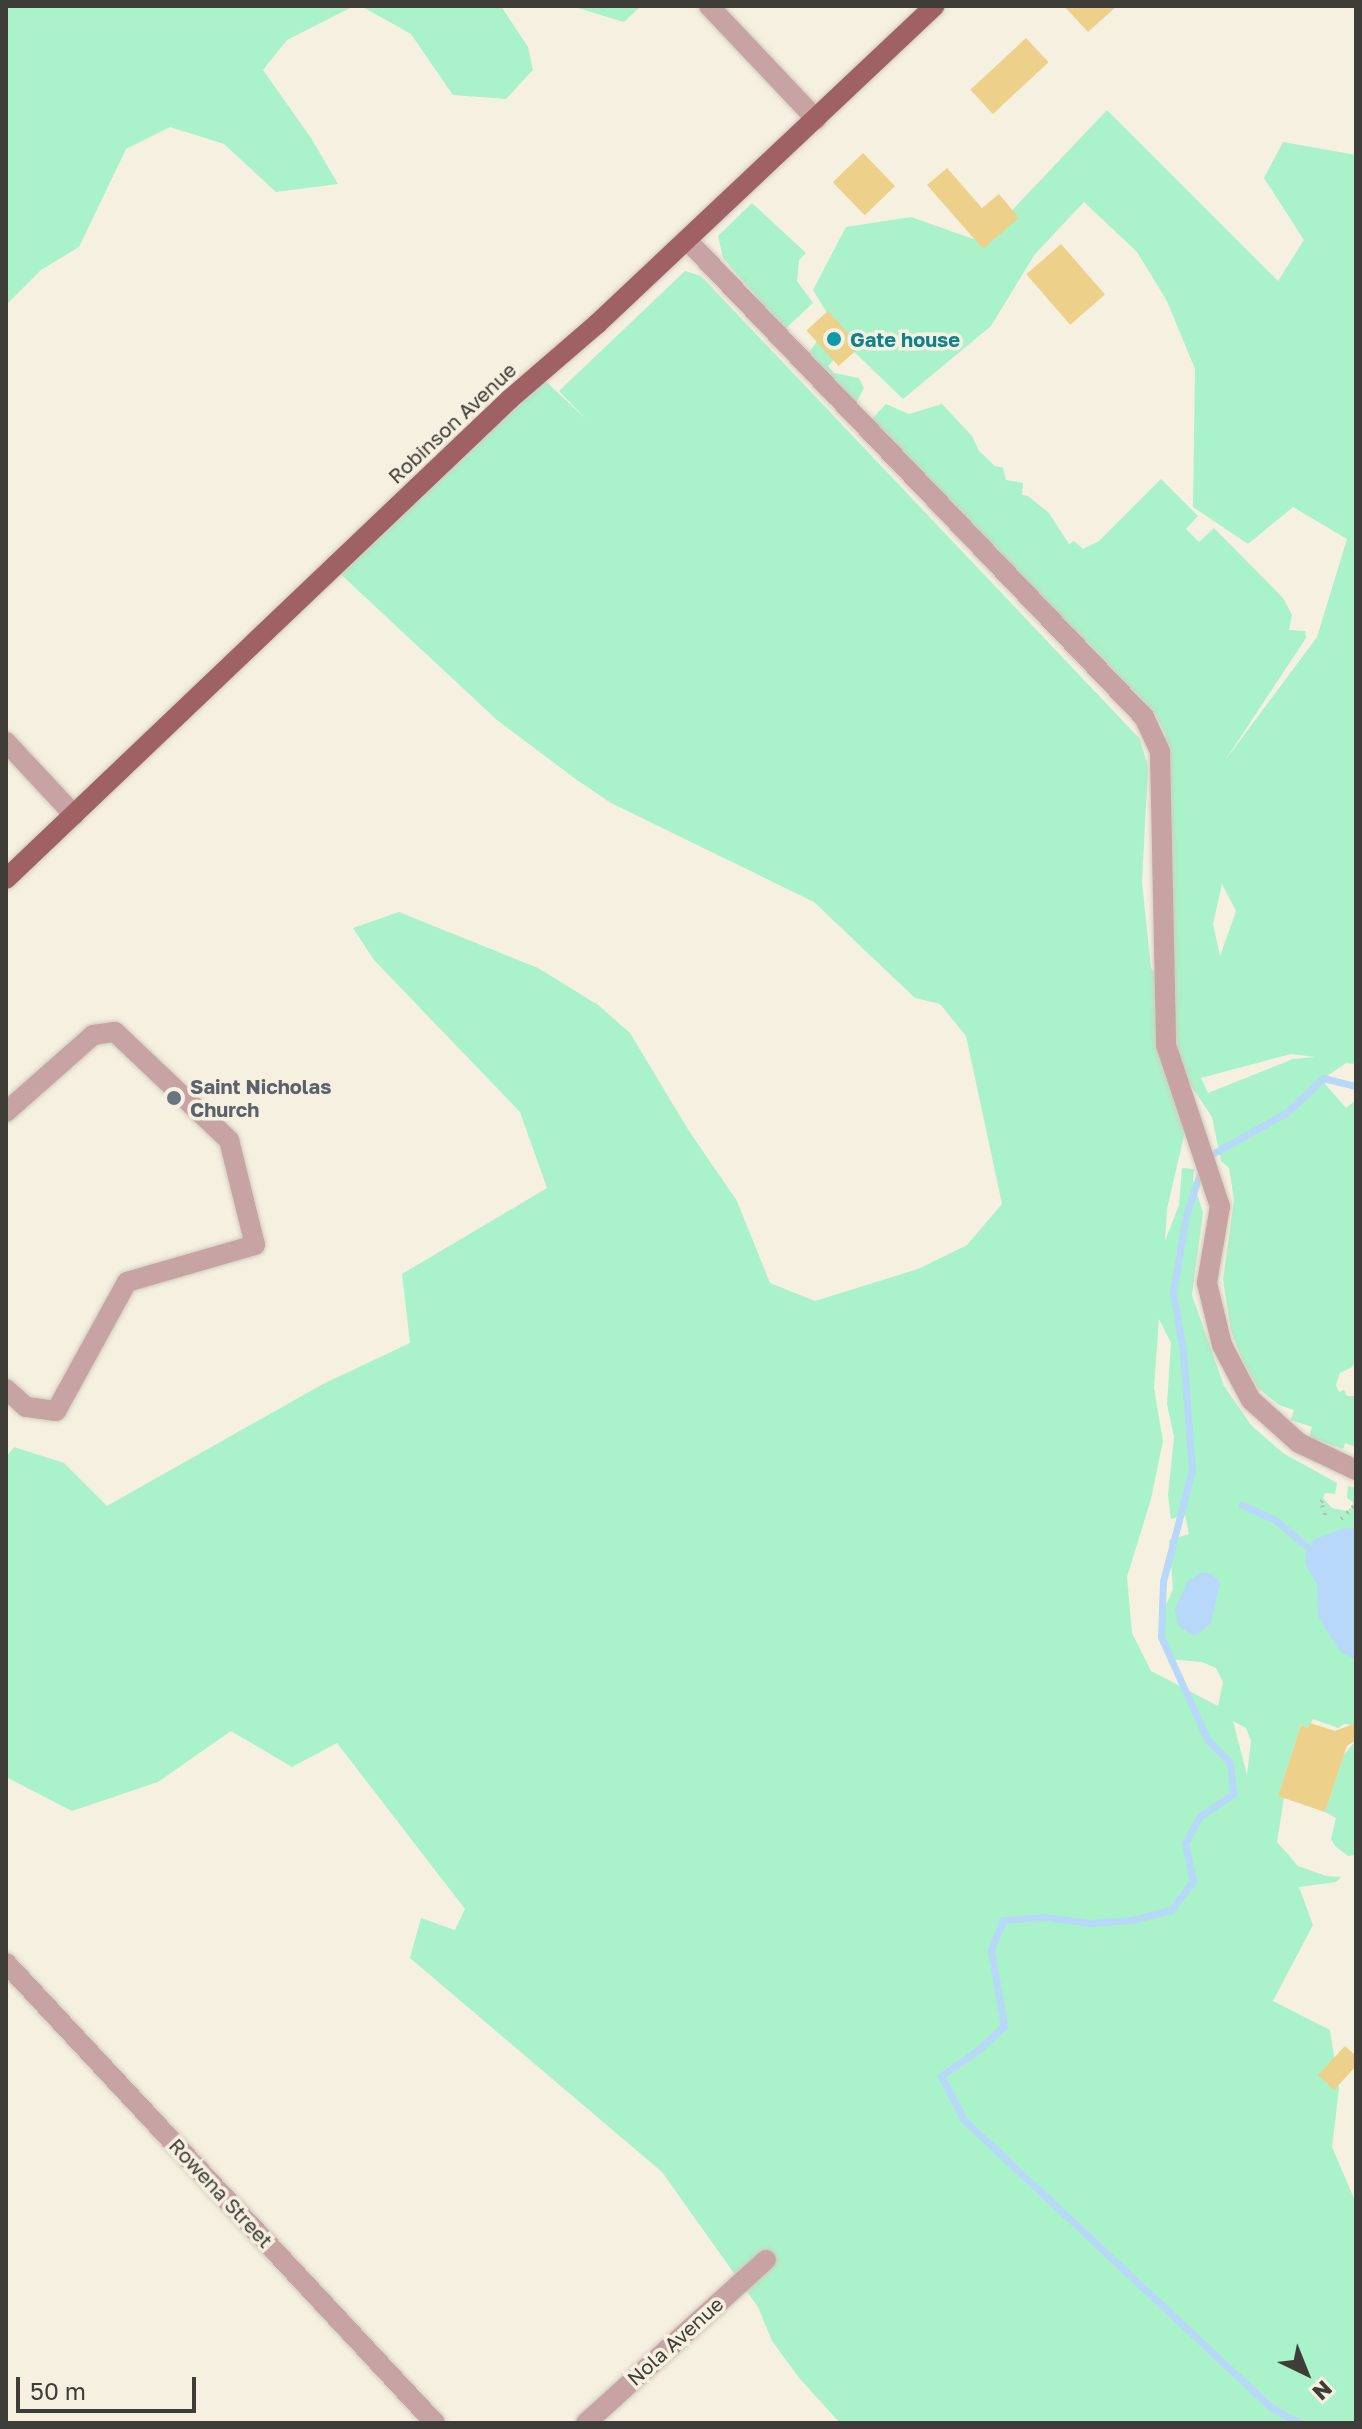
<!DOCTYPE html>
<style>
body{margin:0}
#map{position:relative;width:1362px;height:2429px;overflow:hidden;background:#f6f0e1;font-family:"Golos Text",sans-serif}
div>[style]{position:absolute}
.green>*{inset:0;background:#aaf2ca}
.water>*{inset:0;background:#b7d8f8}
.stream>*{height:7px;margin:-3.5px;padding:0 3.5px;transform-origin:3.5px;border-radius:3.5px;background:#b7d8f8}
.building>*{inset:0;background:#edd08a;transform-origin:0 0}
.path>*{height:4px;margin-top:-2px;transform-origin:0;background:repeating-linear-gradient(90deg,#beb9ad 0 2px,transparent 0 8px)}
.roads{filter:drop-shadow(0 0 2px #d1ccbf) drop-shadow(0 0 2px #d1ccbf)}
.minor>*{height:20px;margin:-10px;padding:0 10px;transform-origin:10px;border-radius:10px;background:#c7a3a3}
.major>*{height:20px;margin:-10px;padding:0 10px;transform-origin:10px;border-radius:10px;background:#9f6164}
.dots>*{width:22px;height:22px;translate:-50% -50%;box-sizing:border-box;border:4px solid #f6f0e1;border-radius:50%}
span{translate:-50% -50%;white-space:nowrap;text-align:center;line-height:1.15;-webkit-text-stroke:7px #f6f0e1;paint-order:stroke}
.culture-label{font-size:20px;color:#0d838f;font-weight:700}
.left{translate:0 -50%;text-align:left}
.street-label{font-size:20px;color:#3f3d37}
.worship-label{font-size:20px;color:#5b616d;font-weight:700}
.frame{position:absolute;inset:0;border:8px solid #3f3d37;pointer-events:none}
.north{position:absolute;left:1266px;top:2333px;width:80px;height:80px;-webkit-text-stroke:6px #f6f0e1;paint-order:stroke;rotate:137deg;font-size:22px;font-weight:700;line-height:32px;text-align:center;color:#3f3d37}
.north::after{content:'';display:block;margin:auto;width:28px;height:36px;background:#3f3d37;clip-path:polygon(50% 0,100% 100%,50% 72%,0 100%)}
.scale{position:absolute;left:16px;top:2377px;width:180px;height:36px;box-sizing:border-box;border:4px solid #3f3d37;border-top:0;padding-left:10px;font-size:24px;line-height:28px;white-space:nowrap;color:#3f3d37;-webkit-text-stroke:6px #f6f0e1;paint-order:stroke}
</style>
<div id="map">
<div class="green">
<i style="clip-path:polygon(6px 6px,354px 6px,287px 40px,263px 70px,311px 138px,338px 184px,276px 192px,224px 144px,170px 127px,126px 149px,79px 247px,41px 270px,6px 305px)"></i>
<i style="clip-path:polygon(361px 6px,501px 6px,528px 47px,533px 70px,506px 99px,453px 95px,411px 34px)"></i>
<i style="clip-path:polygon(571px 6px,641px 6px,624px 22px)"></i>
<i style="clip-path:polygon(evenodd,1107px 110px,1278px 281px,1304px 240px,1264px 178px,1283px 142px,1356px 155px,1356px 1064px,1346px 1063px,1327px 1076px,1325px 1084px,1346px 1108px,1356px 1100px,1356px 1360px,1352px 1367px,1340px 1373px,1336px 1385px,1339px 1392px,1344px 1390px,1347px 1396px,1356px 1396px,1356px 1447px,1345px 1443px,1343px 1449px,1309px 1437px,1312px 1427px,1291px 1420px,1294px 1410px,1279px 1405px,1258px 1388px,1242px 1359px,1231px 1331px,1223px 1280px,1234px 1200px,1229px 1168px,1221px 1161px,1212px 1117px,1188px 1081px,1189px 1114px,1167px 1209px,1165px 1241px,1179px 1205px,1182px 1168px,1194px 1169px,1193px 1180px,1203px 1213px,1192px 1295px,1224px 1386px,1251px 1425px,1283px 1453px,1337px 1483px,1335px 1494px,1325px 1493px,1323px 1498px,1332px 1508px,1346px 1511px,1352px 1507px,1353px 1502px,1347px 1498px,1348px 1486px,1356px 1488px,1356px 1725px,1344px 1724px,1338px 1728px,1313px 1719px,1308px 1728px,1301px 1725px,1278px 1796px,1284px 1798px,1277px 1842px,1298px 1866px,1326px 1876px,1341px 1877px,1336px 1882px,1299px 1887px,1313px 1925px,1273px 2001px,1330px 2030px,1339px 2089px,1332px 2147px,1356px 2203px,1356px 2423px,840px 2423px,800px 2379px,772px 2341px,758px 2307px,662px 2172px,410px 1958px,421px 1918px,455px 1930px,465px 1909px,337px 1743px,292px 1767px,231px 1731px,158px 1782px,72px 1811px,6px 1777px,6px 1457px,14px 1447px,64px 1463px,107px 1506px,323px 1384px,410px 1343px,402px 1274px,547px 1188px,520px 1112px,374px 960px,353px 928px,399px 912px,538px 968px,598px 1005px,630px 1033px,689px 1131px,737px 1201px,770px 1283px,815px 1301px,918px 1269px,967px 1245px,1002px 1204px,966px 1036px,940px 1004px,915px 998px,814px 902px,611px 803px,577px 780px,497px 720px,334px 568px,539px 375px,587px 420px,559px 391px,685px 271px,701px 276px,1140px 739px,1148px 767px,1142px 882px,1151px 968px,1165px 986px,1179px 1062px,1174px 1016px,1166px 736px,1155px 713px,871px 420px,886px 404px,909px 414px,942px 404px,972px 436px,979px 451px,995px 466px,1003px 468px,1006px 480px,1023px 483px,1022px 495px,1028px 496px,1049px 513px,1069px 544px,1074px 541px,1083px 549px,1099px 541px,1161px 479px,1198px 516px,1186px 529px,1199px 542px,1214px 528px,1283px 598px,1292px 615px,1289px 630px,1305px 631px,1306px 638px,1224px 762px,1317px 637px,1347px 539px,1293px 507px,1248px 544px,1193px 507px,1195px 369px,1167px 301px,1137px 252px,1084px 202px,1035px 254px,991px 326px,903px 399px,846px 344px,813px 290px,846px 227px,911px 217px,982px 242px,1107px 110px,1222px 884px,1236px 911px,1220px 956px,1213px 924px,1222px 884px,1107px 110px,1291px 1054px,1315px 1057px,1293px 1059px,1208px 1093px,1201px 1078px,1291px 1054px,1107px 110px,1159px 1319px,1171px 1343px,1167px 1404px,1174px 1437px,1168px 1495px,1171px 1519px,1185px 1515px,1189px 1534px,1169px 1540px,1173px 1589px,1159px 1621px,1168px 1659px,1202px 1662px,1216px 1668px,1223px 1682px,1218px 1706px,1151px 1671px,1132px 1633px,1127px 1577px,1151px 1499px,1163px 1441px,1154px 1388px,1159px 1319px,1107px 110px,1233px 1721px,1246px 1728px,1251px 1741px,1247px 1775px,1233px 1721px)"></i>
<i style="clip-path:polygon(752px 203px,806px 253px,799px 260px,797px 281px,813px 303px,785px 329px,723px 258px,718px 236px)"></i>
<i style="clip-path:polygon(817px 341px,834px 360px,828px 366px,834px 373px,859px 378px,864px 388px,855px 405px,808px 354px)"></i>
<i style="clip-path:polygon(1356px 1740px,1356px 1855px,1348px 1856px,1335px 1846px,1331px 1839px,1336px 1818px,1325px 1812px,1344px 1755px)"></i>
</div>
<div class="water">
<i style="clip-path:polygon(1344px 1528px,1356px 1529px,1356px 1660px,1340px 1651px,1322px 1624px,1318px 1615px,1317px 1584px,1306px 1566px,1305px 1553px,1312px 1548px,1313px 1540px)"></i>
<i style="clip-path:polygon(1202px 1572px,1212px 1574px,1220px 1583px,1211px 1623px,1198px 1634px,1191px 1635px,1178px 1625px,1175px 1609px,1188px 1581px)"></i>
</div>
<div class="stream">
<i style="left:1205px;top:1158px;width:93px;rotate:-29.1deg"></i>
<i style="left:1286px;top:1113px;width:51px;rotate:-43.4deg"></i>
<i style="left:1323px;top:1078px;width:34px;rotate:14deg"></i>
<i style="left:1201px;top:1170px;width:47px;rotate:108.4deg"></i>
<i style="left:1186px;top:1215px;width:79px;rotate:99.5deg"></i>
<i style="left:1173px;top:1293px;width:59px;rotate:80.2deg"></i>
<i style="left:1183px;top:1351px;width:119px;rotate:85.7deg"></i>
<i style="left:1192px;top:1470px;width:115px;rotate:104.6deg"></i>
<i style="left:1163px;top:1581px;width:56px;rotate:92deg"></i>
<i style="left:1161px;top:1637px;width:112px;rotate:65.7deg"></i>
<i style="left:1207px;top:1739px;width:33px;rotate:46deg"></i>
<i style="left:1230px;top:1763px;width:31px;rotate:84deg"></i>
<i style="left:1233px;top:1794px;width:40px;rotate:146deg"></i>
<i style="left:1200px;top:1816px;width:31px;rotate:119deg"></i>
<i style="left:1185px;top:1843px;width:39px;rotate:78deg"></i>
<i style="left:1193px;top:1881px;width:36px;rotate:127deg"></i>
<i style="left:1171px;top:1910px;width:40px;rotate:165.6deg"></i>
<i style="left:1132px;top:1920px;width:41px;rotate:175.8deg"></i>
<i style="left:1091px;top:1923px;width:46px;rotate:-172.6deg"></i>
<i style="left:1045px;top:1917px;width:42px;rotate:175.9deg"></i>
<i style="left:1003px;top:1920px;width:32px;rotate:112deg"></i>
<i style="left:991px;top:1950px;width:77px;rotate:80.3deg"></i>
<i style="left:1004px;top:2026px;width:35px;rotate:137deg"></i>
<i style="left:978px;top:2050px;width:45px;rotate:144.9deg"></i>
<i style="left:941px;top:2076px;width:50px;rotate:62.4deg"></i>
<i style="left:964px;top:2120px;width:422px;rotate:43.1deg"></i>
<i style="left:1272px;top:2408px;width:32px;rotate:28deg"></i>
<i style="left:1242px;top:1505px;width:35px;rotate:24deg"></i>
<i style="left:1274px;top:1519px;width:47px;rotate:39.8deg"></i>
</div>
<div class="building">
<i style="clip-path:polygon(1064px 6px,1117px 6px,1088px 32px)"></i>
<i style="left:1026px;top:38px;width:33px;height:76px;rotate:47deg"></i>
<i style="left:863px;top:153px;width:46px;height:42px;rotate:46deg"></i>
<i style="clip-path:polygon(947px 168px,982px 208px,999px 194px,1019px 218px,983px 249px,927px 185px)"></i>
<i style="left:1061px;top:244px;width:67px;height:46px;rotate:49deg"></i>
<i style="left:828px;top:311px;width:48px;height:29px;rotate:48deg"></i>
<i style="clip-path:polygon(1310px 1723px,1335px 1731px,1356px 1723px,1356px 1740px,1347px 1746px,1325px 1812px,1278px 1796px,1301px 1725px,1308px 1728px)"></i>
<i style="clip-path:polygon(1345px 2046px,1356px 2056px,1356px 2066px,1334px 2090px,1318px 2075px)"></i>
</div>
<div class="path">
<i style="left:1325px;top:1515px;width:14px;rotate:-107deg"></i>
<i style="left:1321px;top:1502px;width:7px;rotate:-45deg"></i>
<i style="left:1341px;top:1519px;width:18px;rotate:-45deg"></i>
</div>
<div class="roads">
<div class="minor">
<i style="left:709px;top:6px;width:156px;rotate:46.6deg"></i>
<i style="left:687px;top:240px;width:661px;rotate:46.23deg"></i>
<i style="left:1144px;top:717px;width:38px;rotate:65deg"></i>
<i style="left:1160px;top:752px;width:293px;rotate:88.8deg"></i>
<i style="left:1166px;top:1045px;width:170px;rotate:71.5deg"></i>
<i style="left:1220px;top:1206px;width:78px;rotate:99.6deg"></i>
<i style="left:1207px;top:1283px;width:64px;rotate:76.4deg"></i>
<i style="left:1222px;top:1345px;width:62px;rotate:62.2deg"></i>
<i style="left:1251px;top:1400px;width:64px;rotate:41.9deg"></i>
<i style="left:1299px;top:1443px;width:63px;rotate:25.3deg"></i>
<i style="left:6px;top:742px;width:100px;rotate:47deg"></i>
<i style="left:6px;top:1112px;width:116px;rotate:-41.5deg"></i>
<i style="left:93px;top:1035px;width:22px;rotate:-8deg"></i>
<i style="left:115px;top:1032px;width:157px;rotate:43.5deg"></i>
<i style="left:229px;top:1140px;width:108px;rotate:76.1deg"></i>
<i style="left:255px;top:1245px;width:133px;rotate:163.9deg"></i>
<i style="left:127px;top:1282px;width:147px;rotate:118.8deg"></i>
<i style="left:56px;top:1411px;width:30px;rotate:-172deg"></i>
<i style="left:26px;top:1407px;width:27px;rotate:-138deg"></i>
<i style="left:6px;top:1963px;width:629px;rotate:47deg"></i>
<i style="left:586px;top:2423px;width:243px;rotate:-42.2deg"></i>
</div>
<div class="major">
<i style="left:6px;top:879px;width:696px;rotate:-43.6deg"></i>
<i style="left:510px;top:399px;width:115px;rotate:-40.8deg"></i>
<i style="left:597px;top:324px;width:464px;rotate:-43.3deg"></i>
</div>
</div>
<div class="dots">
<i style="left:834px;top:339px;background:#0f9aa8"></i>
<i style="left:174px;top:1098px;background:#6b7280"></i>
</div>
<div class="culture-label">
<span class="left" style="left:850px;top:339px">Gate house</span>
</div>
<div class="street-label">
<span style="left:452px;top:423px;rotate:-43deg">Robinson Avenue</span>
<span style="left:221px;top:2193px;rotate:47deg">Rowena Street</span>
<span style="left:675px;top:2341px;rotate:-42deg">Nola Avenue</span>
</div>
<div class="worship-label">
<span class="left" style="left:190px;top:1098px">Saint Nicholas<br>Church</span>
</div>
<div class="frame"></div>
<div class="north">N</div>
<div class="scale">50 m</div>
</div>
